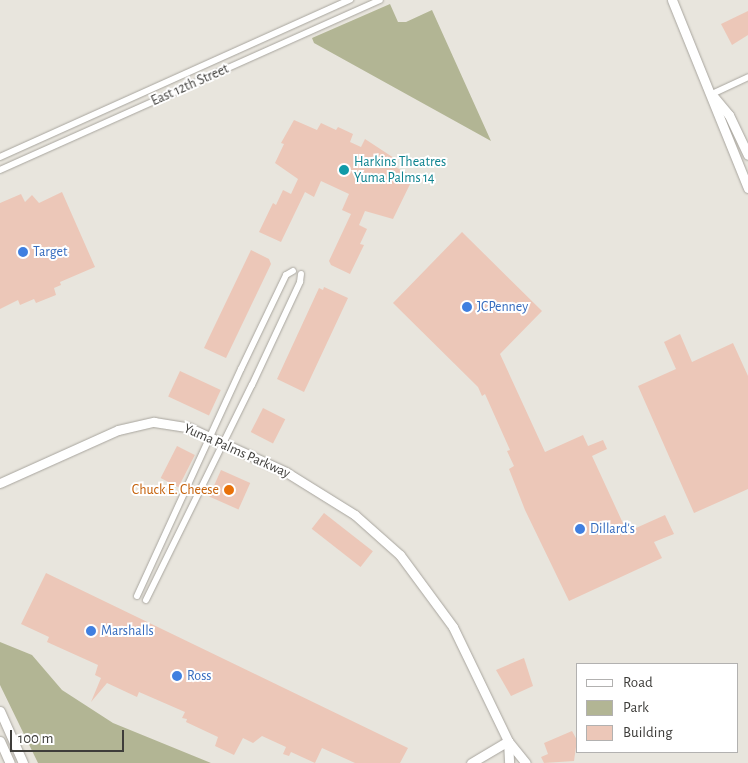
<!DOCTYPE html>
<style>
body{margin:0}
#map{position:relative;width:748px;height:763px;overflow:hidden;background:#e8e5dd;font-family:"Alegreya Sans",sans-serif}
div>[style]{position:absolute}
.green>*{inset:0;background:#b2b594}
.building>*{inset:0;background:#ecc7b8;transform-origin:0 0}
.roads{filter:drop-shadow(0 0 1px #a8a59e) drop-shadow(0 0 1px #a8a59e)}
.street>*{height:6px;margin:-3px;padding:0 3px;transform-origin:3px;border-radius:3px;background:#fff}
.secondary>*{height:9px;margin:-4.5px;padding:0 4.5px;transform-origin:4.5px;border-radius:4.5px;background:#fff}
.dots>*{width:14px;height:14px;translate:-50% -50%;box-sizing:border-box;border:2px solid #fff;border-radius:50%}
span{translate:-50% -50%;white-space:nowrap;text-align:center;line-height:1.15;-webkit-text-stroke:4px #fff;paint-order:stroke}
.street-label{font-size:14px;color:#3e3d3a}
.culture-label{font-size:14px;color:#0d838f}
.left{translate:0 -50%;text-align:left}
.shop-label{font-size:14px;color:#366cbe}
.food-label{font-size:14px;color:#c56008}
.right{translate:-100% -50%;text-align:right}
.legend{position:absolute;left:576px;top:663px;width:162px;height:90px;box-sizing:border-box;background:#fff;border:1px solid #b2b1b0;margin:0;padding:6px 9px;list-style:none;font-size:15px;color:#3e3d3a}
.legend li{display:flex;align-items:center;gap:10px;height:25px}
.legend b{width:25px;border:1px solid #b2b1b0}
.scale{position:absolute;left:10px;top:730px;width:114px;height:22px;box-sizing:border-box;border:2px solid #3e3d3a;border-top:0;padding-left:6px;font-size:15px;line-height:18px;white-space:nowrap;color:#3e3d3a;-webkit-text-stroke:4px #fff;paint-order:stroke}
</style>
<div id="map">
<div class="green">
<i style="clip-path:polygon(390px 4px,398px 22px,406px 22px,432px 10px,491px 141px,314px 43px,312px 38px)"></i>
<i style="clip-path:polygon(0 642px,32px 655px,62px 690px,113px 723px,211px 763px,38px 763px,0 685px)"></i>
</div>
<div class="building">
<i style="clip-path:polygon(748px 11px,748px 35px,732px 45px,721px 24px)"></i>
<i style="clip-path:polygon(294px 120px,317px 130px,321px 123px,336px 130px,338px 127px,353px 134px,350px 142px,361px 147px,365px 139px,394px 158px,391px 165px,414px 176px,393px 219px,365px 211px,359px 225px,367px 229px,360px 244px,364px 245px,350px 274px,331px 265px,329px 261px,351px 214px,342px 210px,349px 194px,321px 181px,314px 197px,305px 192px,281px 242px,259px 232px,273px 203px,276px 205px,283px 190px,291px 194px,298px 179px,275px 163px,284px 144px,281px 143px)"></i>
<i style="clip-path:polygon(62px 192px,95px 267px,60px 282px,61px 285px,54px 288px,56px 295px,36px 303px,34px 299px,20px 305px,18px 300px,0 309px,0 203px,21px 194px,25px 202px,32px 195px,39px 203px)"></i>
<i style="clip-path:polygon(462px 232px,542px 311px,500px 354px,545px 452px,583px 435px,588px 446px,603px 440px,607px 449px,592px 456px,627px 532px,665px 515px,674px 534px,654px 542px,662px 558px,569px 601px,525px 510px,509px 469px,514px 466px,507px 451px,510px 450px,485px 394px,482px 396px,478px 387px,393px 303px)"></i>
<i style="clip-path:polygon(251px 250px,269px 259px,271px 264px,226px 358px,204px 348px)"></i>
<i style="clip-path:polygon(324px 287px,348px 298px,304px 392px,277px 379px,319px 288px,323px 290px)"></i>
<i style="clip-path:polygon(680px 334px,692px 362px,733px 343px,748px 376px,748px 489px,694px 513px,638px 386px,676px 369px,664px 342px)"></i>
<i style="left:180px;top:371px;width:45px;height:28px;rotate:25deg"></i>
<i style="left:263px;top:408px;width:25px;height:27px;rotate:27deg"></i>
<i style="left:177px;top:446px;width:20px;height:36px;rotate:27deg"></i>
<i style="left:221px;top:470px;width:32px;height:29px;rotate:24deg"></i>
<i style="left:324px;top:513px;width:62px;height:20px;rotate:38deg"></i>
<i style="clip-path:polygon(46px 573px,408px 748px,400px 763px,355px 763px,322px 748px,315px 763px,291px 752px,289px 756px,283px 754px,286px 747px,262px 736px,253px 743px,243px 738px,234px 755px,215px 746px,218px 737px,186px 722px,187px 719px,182px 718px,185px 712px,139px 692px,137px 697px,107px 683px,91px 702px,101px 678px,95px 675px,98px 665px,47px 642px,49px 637px,21px 624px)"></i>
<i style="clip-path:polygon(524px 658px,533px 686px,511px 696px,496px 670px)"></i>
<i style="clip-path:polygon(572px 731px,577px 740px,574px 761px,544px 763px,541px 757px,548px 754px,544px 743px)"></i>
</div>
<div class="roads">
<div class="street">
<i style="left:712px;top:94px;width:40px;rotate:-25deg"></i>
<i style="left:0;top:157px;width:384px;rotate:-24.2deg"></i>
<i style="left:0;top:170px;width:416px;rotate:-24.1deg"></i>
<i style="left:137px;top:596px;width:250px;rotate:-65.4deg"></i>
<i style="left:241px;top:369px;width:104px;rotate:-64.4deg"></i>
<i style="left:286px;top:275px;width:8px;rotate:-30deg"></i>
<i style="left:146px;top:600px;width:240px;rotate:-63.8deg"></i>
<i style="left:252px;top:385px;width:114px;rotate:-65deg"></i>
<i style="left:300px;top:282px;width:8px;rotate:-83deg"></i>
</div>
<div class="secondary">
<i style="left:672px;top:0;width:203px;rotate:68deg"></i>
<i style="left:713px;top:96px;width:25px;rotate:50deg"></i>
<i style="left:729px;top:115px;width:44px;rotate:64.6deg"></i>
<i style="left:0;top:483px;width:129px;rotate:-24.2deg"></i>
<i style="left:118px;top:430px;width:37px;rotate:-13deg"></i>
<i style="left:154px;top:422px;width:36px;rotate:9deg"></i>
<i style="left:190px;top:428px;width:106px;rotate:24.6deg"></i>
<i style="left:286px;top:472px;width:81px;rotate:31.9deg"></i>
<i style="left:355px;top:515px;width:60px;rotate:41.6deg"></i>
<i style="left:400px;top:555px;width:89px;rotate:53.6deg"></i>
<i style="left:453px;top:627px;width:127px;rotate:64.2deg"></i>
<i style="left:508px;top:741px;width:28px;rotate:51deg"></i>
<i style="left:0;top:711px;width:57px;rotate:66.1deg"></i>
<i style="left:0;top:741px;width:24px;rotate:66deg"></i>
<i style="left:508px;top:741px;width:22px;rotate:87deg"></i>
<i style="left:471px;top:763px;width:43px;rotate:-30.7deg"></i>
</div>
</div>
<div class="dots">
<i style="left:344px;top:170px;background:#0f9aa8"></i>
<i style="left:23px;top:252px;background:#3f7fe0"></i>
<i style="left:467px;top:307px;background:#3f7fe0"></i>
<i style="left:229px;top:490px;background:#e8710a"></i>
<i style="left:580px;top:529px;background:#3f7fe0"></i>
<i style="left:91px;top:631px;background:#3f7fe0"></i>
<i style="left:177px;top:676px;background:#3f7fe0"></i>
</div>
<div class="street-label">
<span style="left:190px;top:85px;rotate:-24deg">East 12th Street</span>
<span style="left:237px;top:451px;rotate:24deg">Yuma Palms Parkway</span>
</div>
<div class="culture-label">
<span class="left" style="left:354px;top:170px">Harkins Theatres<br>Yuma Palms 14</span>
</div>
<div class="shop-label">
<span class="left" style="left:33px;top:252px">Target</span>
<span class="left" style="left:477px;top:307px">JCPenney</span>
<span class="left" style="left:590px;top:529px">Dillard's</span>
<span class="left" style="left:101px;top:631px">Marshalls</span>
<span class="left" style="left:187px;top:676px">Ross</span>
</div>
<div class="food-label">
<span class="right" style="left:219px;top:490px">Chuck E. Cheese</span>
</div>
<ul class="legend">
<li><b style="height:6px;background:#fff"></b>Road</li>
<li><b style="height:14px;background:#b2b594"></b>Park</li>
<li><b style="height:14px;background:#ecc7b8"></b>Building</li>
</ul>
<div class="scale">100 m</div>
</div>
